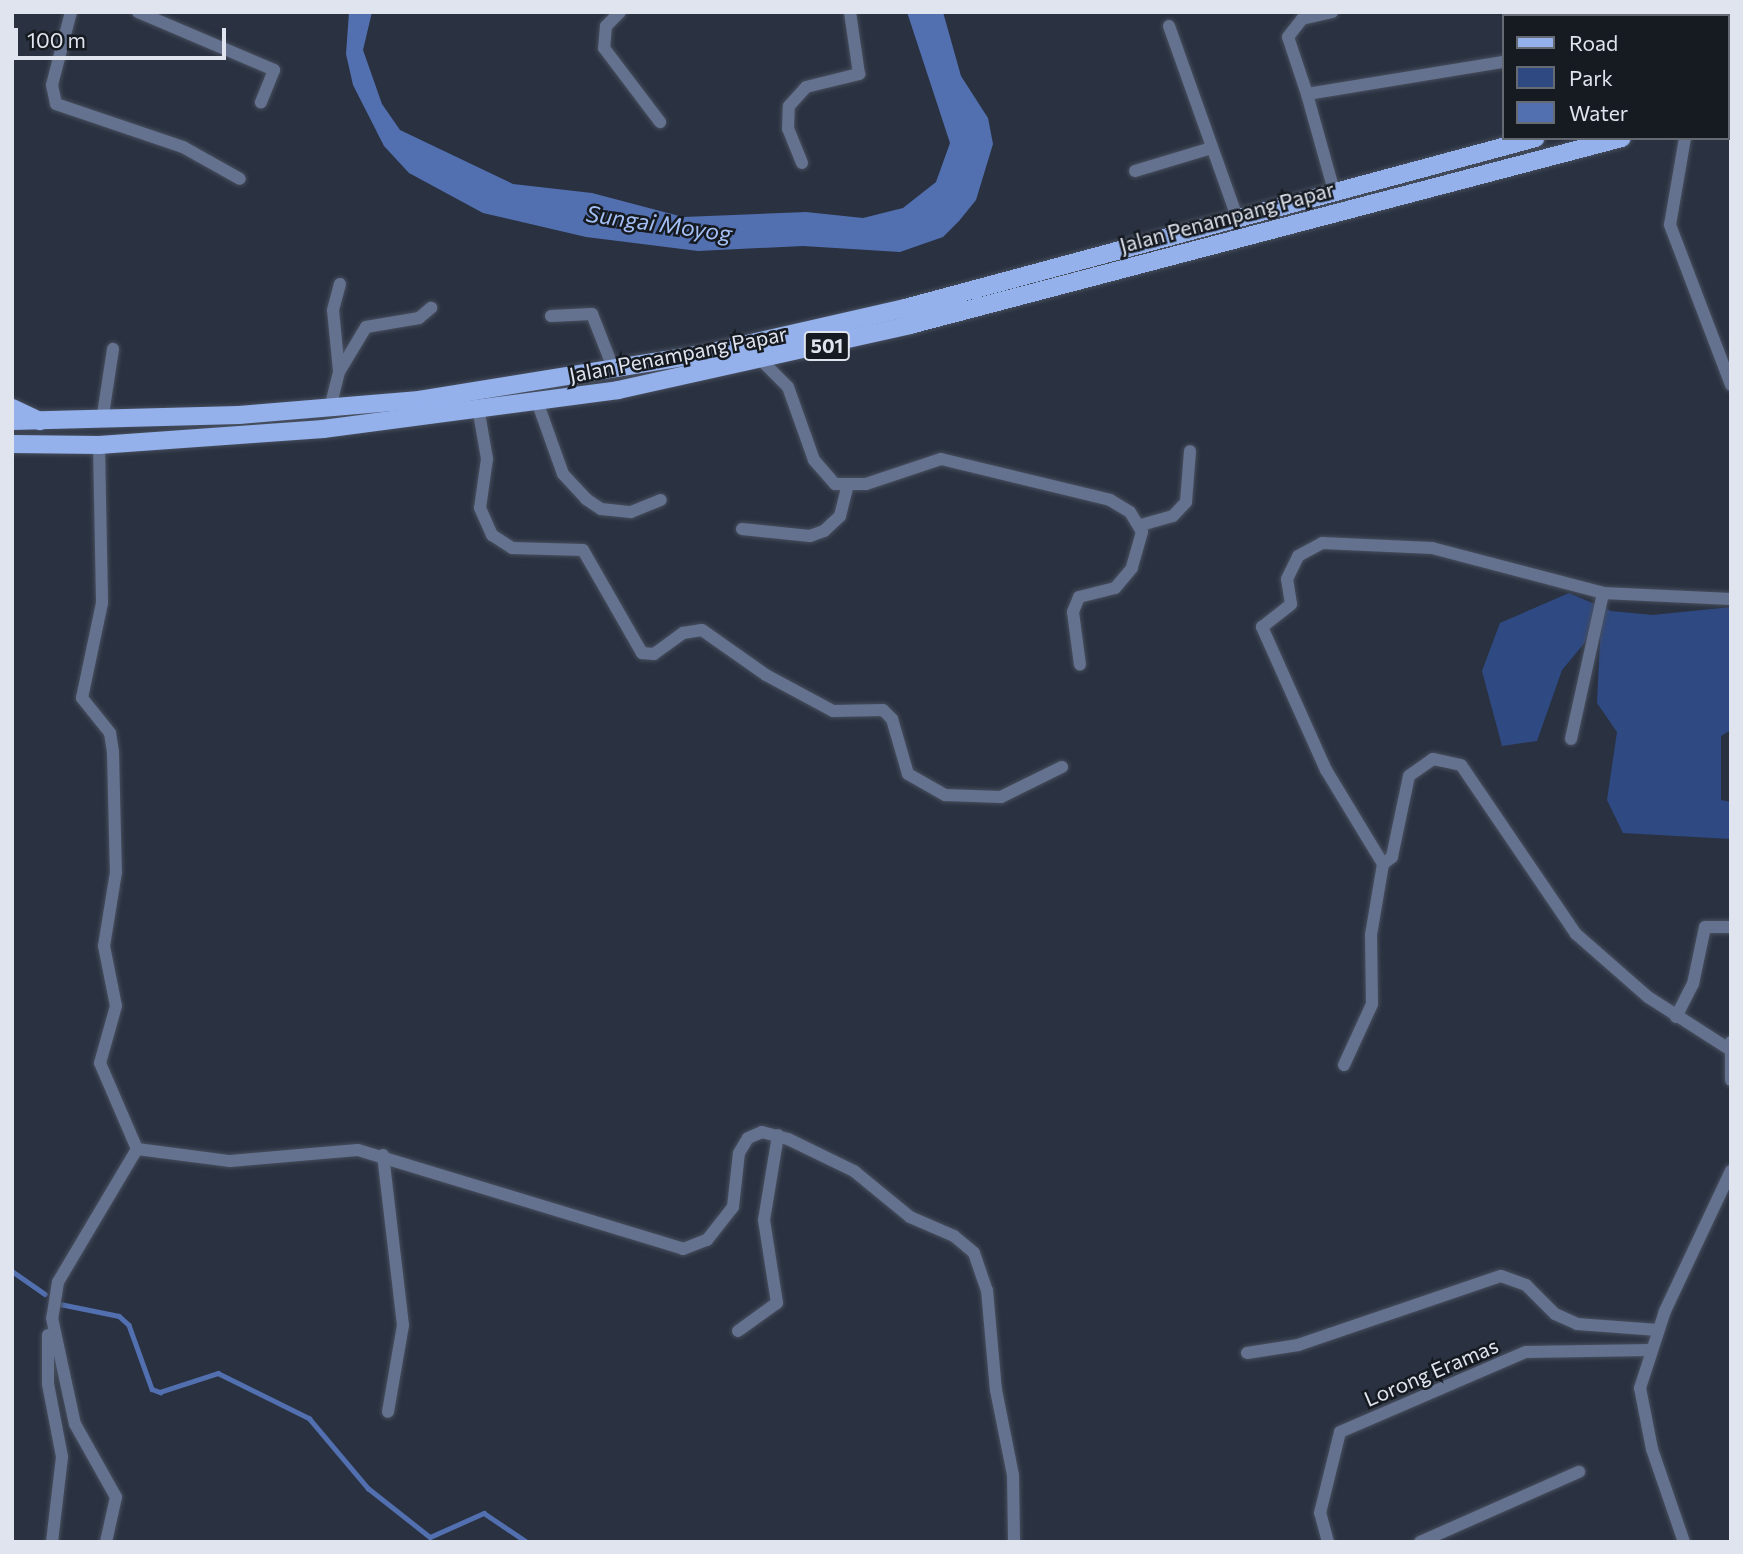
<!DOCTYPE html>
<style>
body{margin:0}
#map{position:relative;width:1743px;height:1554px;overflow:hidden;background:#2a3241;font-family:Commissioner,sans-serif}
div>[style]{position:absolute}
.green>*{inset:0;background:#2f4982}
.water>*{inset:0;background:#526fb0}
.stream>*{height:4.5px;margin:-2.25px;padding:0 2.25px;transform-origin:2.25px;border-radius:2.25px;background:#526fb0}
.roads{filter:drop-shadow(0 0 2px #474e5d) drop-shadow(0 0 2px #474e5d)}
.street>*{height:12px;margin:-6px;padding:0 6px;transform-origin:6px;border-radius:6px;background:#64728f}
.primary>*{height:18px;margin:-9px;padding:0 9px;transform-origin:9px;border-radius:9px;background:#94b1ec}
span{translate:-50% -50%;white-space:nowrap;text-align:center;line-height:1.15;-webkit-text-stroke:5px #161a21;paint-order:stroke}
.shield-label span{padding:2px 5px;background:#161a21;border:2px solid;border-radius:5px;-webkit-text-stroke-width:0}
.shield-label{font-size:19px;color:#dfe4ee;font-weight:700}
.street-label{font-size:21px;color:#dfe4ee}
.water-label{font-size:23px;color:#a4bff4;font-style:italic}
.frame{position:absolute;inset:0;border:14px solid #dfe4ee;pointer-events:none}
.legend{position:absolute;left:1502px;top:14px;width:228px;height:126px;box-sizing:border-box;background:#161a21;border:2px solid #666b73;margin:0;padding:9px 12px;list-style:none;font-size:21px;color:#dfe4ee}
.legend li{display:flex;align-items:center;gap:14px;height:35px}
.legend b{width:35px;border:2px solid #666b73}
.scale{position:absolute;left:14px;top:28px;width:212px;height:32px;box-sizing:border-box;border:4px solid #dfe4ee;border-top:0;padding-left:9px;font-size:21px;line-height:24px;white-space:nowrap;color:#dfe4ee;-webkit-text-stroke:5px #161a21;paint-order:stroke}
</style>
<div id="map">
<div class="green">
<i style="clip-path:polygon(1569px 593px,1611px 611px,1653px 615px,1731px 607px,1731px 730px,1721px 736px,1721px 800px,1731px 802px,1731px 839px,1623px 833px,1607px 800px,1617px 732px,1597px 703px,1600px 639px,1587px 640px,1562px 670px,1537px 741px,1502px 746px,1482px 671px,1500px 623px)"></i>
</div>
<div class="water">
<i style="clip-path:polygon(349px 12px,372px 12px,363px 50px,382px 104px,400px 130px,513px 184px,592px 193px,683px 217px,806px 212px,863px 218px,903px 208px,936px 182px,950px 143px,907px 12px,943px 12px,961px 76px,988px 118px,993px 144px,976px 200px,959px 221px,943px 237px,900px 252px,803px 246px,698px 251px,586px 237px,483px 213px,409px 173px,384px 146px,353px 85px,346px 54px)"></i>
</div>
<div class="stream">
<i style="left:12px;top:1271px;width:40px;rotate:34.9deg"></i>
<i style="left:60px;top:1304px;width:60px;rotate:11.5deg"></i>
<i style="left:119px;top:1316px;width:13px;rotate:42deg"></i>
<i style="left:129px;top:1325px;width:68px;rotate:70.2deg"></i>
<i style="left:152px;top:1389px;width:9px;rotate:21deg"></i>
<i style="left:160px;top:1392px;width:61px;rotate:-18.1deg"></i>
<i style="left:218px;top:1373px;width:102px;rotate:26.3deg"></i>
<i style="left:309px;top:1418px;width:92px;rotate:49.9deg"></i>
<i style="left:368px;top:1488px;width:79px;rotate:38.3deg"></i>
<i style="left:430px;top:1537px;width:59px;rotate:-24deg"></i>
<i style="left:484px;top:1513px;width:52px;rotate:34deg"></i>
</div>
<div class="roads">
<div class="street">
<i style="left:71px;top:12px;width:75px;rotate:104.6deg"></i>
<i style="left:52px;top:85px;width:19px;rotate:78deg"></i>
<i style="left:56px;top:104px;width:134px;rotate:18.7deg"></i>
<i style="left:183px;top:147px;width:65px;rotate:29.3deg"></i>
<i style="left:138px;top:12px;width:148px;rotate:23.1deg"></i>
<i style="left:274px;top:70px;width:35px;rotate:112deg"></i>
<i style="left:620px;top:12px;width:20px;rotate:135deg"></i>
<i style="left:606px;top:26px;width:22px;rotate:95deg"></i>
<i style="left:604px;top:48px;width:93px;rotate:52.9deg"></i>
<i style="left:1659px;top:12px;width:4px;rotate:76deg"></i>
<i style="left:1169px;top:26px;width:203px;rotate:70.4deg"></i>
<i style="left:1307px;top:94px;width:60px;rotate:-108.4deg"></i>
<i style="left:1288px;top:37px;width:23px;rotate:-52deg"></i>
<i style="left:1302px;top:19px;width:31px;rotate:-13deg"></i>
<i style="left:1685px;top:138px;width:88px;rotate:99.8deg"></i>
<i style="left:1670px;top:225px;width:171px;rotate:69.1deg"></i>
<i style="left:802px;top:163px;width:37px;rotate:-112deg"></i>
<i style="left:788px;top:129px;width:23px;rotate:-88deg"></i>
<i style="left:789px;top:106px;width:25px;rotate:-48deg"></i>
<i style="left:806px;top:87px;width:55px;rotate:-13.8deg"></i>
<i style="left:859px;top:74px;width:63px;rotate:-98.3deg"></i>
<i style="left:1135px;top:171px;width:79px;rotate:-16.8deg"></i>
<i style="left:1334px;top:191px;width:101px;rotate:-105.6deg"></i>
<i style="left:1307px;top:94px;width:199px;rotate:-9.3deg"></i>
<i style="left:551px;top:316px;width:41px;rotate:-2.8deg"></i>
<i style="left:592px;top:314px;width:60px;rotate:68.6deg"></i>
<i style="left:763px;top:362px;width:35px;rotate:45deg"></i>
<i style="left:788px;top:387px;width:77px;rotate:70.4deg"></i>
<i style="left:814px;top:460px;width:32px;rotate:49deg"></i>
<i style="left:835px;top:484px;width:31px"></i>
<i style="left:866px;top:484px;width:79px;rotate:-18.4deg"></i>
<i style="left:941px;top:459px;width:174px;rotate:13.6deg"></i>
<i style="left:1110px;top:500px;width:23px;rotate:31deg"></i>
<i style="left:1130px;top:512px;width:23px;rotate:59deg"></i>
<i style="left:1142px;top:532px;width:37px;rotate:106deg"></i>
<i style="left:1132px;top:568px;width:26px;rotate:130deg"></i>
<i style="left:1115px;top:588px;width:37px;rotate:166deg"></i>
<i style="left:1079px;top:597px;width:16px;rotate:112deg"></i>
<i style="left:1073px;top:612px;width:53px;rotate:82.5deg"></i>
<i style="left:339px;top:371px;width:61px;rotate:-95.6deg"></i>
<i style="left:333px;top:310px;width:27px;rotate:-75deg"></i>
<i style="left:538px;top:404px;width:74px;rotate:70.3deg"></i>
<i style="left:563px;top:474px;width:34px;rotate:47deg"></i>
<i style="left:586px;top:499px;width:18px;rotate:34deg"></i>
<i style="left:601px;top:509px;width:30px;rotate:6deg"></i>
<i style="left:631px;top:512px;width:32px;rotate:-22deg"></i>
<i style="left:330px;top:408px;width:37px;rotate:-76deg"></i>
<i style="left:339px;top:372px;width:52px;rotate:-59deg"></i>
<i style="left:366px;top:327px;width:54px;rotate:-9.6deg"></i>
<i style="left:419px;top:318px;width:16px;rotate:-40deg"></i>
<i style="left:479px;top:413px;width:47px;rotate:80.1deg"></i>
<i style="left:487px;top:459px;width:49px;rotate:98.1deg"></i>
<i style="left:480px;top:508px;width:30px;rotate:66deg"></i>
<i style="left:492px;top:535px;width:24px;rotate:33deg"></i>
<i style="left:512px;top:548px;width:71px;rotate:1.6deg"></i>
<i style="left:583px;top:550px;width:119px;rotate:60.2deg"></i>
<i style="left:642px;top:653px;width:12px;rotate:5deg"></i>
<i style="left:654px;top:654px;width:36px;rotate:-36deg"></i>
<i style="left:683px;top:633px;width:19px;rotate:-9deg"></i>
<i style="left:702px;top:630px;width:78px;rotate:35.1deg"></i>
<i style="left:766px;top:675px;width:76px;rotate:28.2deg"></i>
<i style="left:833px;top:711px;width:50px;rotate:-1.1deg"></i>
<i style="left:883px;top:710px;width:13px;rotate:45deg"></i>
<i style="left:892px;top:719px;width:57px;rotate:73.8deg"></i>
<i style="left:908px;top:774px;width:43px;rotate:29.6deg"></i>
<i style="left:945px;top:795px;width:56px;rotate:2deg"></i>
<i style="left:1001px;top:797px;width:68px;rotate:-26.2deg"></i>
<i style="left:102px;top:421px;width:73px;rotate:-81.3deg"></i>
<i style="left:99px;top:445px;width:158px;rotate:88.9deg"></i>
<i style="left:102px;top:603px;width:97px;rotate:101.9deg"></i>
<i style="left:82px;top:698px;width:45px;rotate:51.3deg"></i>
<i style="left:110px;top:733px;width:20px;rotate:81deg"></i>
<i style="left:113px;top:753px;width:119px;rotate:88.6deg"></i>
<i style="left:116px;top:872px;width:75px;rotate:99.2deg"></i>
<i style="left:104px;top:946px;width:61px;rotate:78.7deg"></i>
<i style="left:116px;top:1006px;width:59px;rotate:105.7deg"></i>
<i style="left:100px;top:1063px;width:94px;rotate:66.7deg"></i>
<i style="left:137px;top:1149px;width:155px;rotate:120.7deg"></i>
<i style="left:58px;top:1282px;width:36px;rotate:99deg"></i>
<i style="left:52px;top:1318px;width:108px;rotate:77.8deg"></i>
<i style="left:75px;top:1424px;width:84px;rotate:60.7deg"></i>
<i style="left:116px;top:1497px;width:46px;rotate:102.5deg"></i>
<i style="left:1141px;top:525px;width:33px;rotate:-16deg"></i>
<i style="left:1173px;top:516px;width:19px;rotate:-47deg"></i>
<i style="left:1186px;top:502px;width:51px;rotate:-85.5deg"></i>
<i style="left:742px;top:529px;width:68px;rotate:5.9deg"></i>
<i style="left:810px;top:536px;width:15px;rotate:-20deg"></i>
<i style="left:824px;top:531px;width:22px;rotate:-43deg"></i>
<i style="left:840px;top:516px;width:32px;rotate:-76deg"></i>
<i style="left:1571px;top:739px;width:149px;rotate:-77.6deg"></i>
<i style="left:1676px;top:1017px;width:37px;rotate:-63deg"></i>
<i style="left:1693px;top:984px;width:58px;rotate:-78.1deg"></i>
<i style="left:1705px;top:927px;width:26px"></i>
<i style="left:1731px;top:1042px;width:38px;rotate:90deg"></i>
<i style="left:1729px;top:1049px;width:96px;rotate:-147.3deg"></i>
<i style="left:1648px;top:997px;width:96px;rotate:-138.8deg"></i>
<i style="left:1576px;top:934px;width:204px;rotate:-124.2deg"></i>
<i style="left:1461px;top:765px;width:29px;rotate:-168deg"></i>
<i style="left:1433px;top:759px;width:29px;rotate:145deg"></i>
<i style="left:1409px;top:776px;width:83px;rotate:101.9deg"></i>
<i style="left:1392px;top:857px;width:11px;rotate:142deg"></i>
<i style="left:1383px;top:864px;width:110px;rotate:-121.2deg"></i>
<i style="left:1326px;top:770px;width:157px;rotate:-114.1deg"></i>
<i style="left:1262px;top:627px;width:37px;rotate:-38deg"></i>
<i style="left:1291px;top:604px;width:25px;rotate:-99deg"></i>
<i style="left:1287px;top:579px;width:25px;rotate:-64deg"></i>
<i style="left:1298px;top:556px;width:27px;rotate:-28deg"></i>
<i style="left:1322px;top:543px;width:110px;rotate:2.6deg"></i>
<i style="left:1432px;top:548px;width:177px;rotate:14.7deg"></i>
<i style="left:1603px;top:593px;width:128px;rotate:2.7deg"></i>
<i style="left:1344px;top:1065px;width:67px;rotate:-65.3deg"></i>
<i style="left:1372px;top:1004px;width:69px;rotate:-90.8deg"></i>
<i style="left:1371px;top:935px;width:72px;rotate:-80.4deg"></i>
<i style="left:137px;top:1149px;width:94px;rotate:7.4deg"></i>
<i style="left:230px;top:1161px;width:128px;rotate:-4.9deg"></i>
<i style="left:358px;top:1150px;width:340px;rotate:16.9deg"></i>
<i style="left:683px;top:1249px;width:26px;rotate:-21deg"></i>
<i style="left:707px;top:1240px;width:42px;rotate:-51.8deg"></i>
<i style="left:733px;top:1207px;width:54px;rotate:-83.7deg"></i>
<i style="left:739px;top:1153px;width:17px;rotate:-59deg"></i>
<i style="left:748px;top:1138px;width:15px;rotate:-23deg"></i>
<i style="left:762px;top:1132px;width:27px;rotate:15deg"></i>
<i style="left:788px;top:1139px;width:73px;rotate:25.9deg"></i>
<i style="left:854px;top:1171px;width:72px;rotate:39.4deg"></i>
<i style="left:910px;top:1217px;width:48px;rotate:23.4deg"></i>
<i style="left:954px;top:1236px;width:26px;rotate:40deg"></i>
<i style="left:974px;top:1253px;width:39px;rotate:71deg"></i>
<i style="left:987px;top:1290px;width:100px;rotate:84.9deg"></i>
<i style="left:996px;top:1390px;width:87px;rotate:78.7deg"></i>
<i style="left:1013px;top:1475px;width:67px;rotate:89.1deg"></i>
<i style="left:383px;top:1155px;width:171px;rotate:83.3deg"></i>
<i style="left:403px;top:1325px;width:88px;rotate:99.8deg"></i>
<i style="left:738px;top:1331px;width:48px;rotate:-35.7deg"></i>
<i style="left:777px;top:1303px;width:84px;rotate:-98.9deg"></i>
<i style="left:764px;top:1220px;width:86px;rotate:-80.6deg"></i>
<i style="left:48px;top:1335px;width:49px;rotate:90deg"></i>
<i style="left:48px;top:1384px;width:74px;rotate:79.1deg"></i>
<i style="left:62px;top:1457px;width:86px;rotate:96.7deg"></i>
<i style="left:1247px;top:1353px;width:52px;rotate:-8.9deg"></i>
<i style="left:1298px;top:1345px;width:214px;rotate:-18.8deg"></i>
<i style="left:1501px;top:1276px;width:27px;rotate:20deg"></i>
<i style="left:1526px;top:1285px;width:41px;rotate:45deg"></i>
<i style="left:1555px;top:1314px;width:24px;rotate:24deg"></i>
<i style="left:1577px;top:1324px;width:81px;rotate:4.2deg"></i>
<i style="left:1328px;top:1542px;width:30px;rotate:-105deg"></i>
<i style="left:1320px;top:1513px;width:83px;rotate:-76.1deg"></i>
<i style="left:1340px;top:1432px;width:202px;rotate:-23.3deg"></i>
<i style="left:1526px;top:1352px;width:125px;rotate:-0.9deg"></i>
<i style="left:1420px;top:1542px;width:174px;rotate:-23.8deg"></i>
<i style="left:1684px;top:1542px;width:98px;rotate:-109deg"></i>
<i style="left:1652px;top:1449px;width:62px;rotate:-101.1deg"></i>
<i style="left:1640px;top:1388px;width:81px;rotate:-72deg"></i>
<i style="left:1665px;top:1311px;width:155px;rotate:-64.8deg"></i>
</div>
<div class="primary">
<i style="left:1727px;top:92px;width:4px"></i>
<i style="left:1727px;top:113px;width:4px"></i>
<i style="left:12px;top:408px;width:31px;rotate:25deg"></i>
<i style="left:12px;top:421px;width:227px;rotate:-1.5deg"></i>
<i style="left:239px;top:415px;width:181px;rotate:-4.8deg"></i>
<i style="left:419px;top:400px;width:288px;rotate:-9.2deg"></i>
<i style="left:703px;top:354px;width:207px;rotate:-12.8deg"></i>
<i style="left:905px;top:308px;width:653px;rotate:-15.08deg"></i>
<i style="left:12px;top:444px;width:87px;rotate:0.7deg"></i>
<i style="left:99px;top:445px;width:225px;rotate:-4.1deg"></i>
<i style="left:323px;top:429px;width:298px;rotate:-7.5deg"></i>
<i style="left:618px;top:390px;width:299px;rotate:-12.5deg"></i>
<i style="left:910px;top:325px;width:736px;rotate:-14.72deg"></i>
</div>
</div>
<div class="shield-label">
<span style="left:827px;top:346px">501</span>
</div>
<div class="street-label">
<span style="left:1227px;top:217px;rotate:-15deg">Jalan Penampang Papar</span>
<span style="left:678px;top:354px;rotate:-11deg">Jalan Penampang Papar</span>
<span style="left:1431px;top:1372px;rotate:-23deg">Lorong Eramas</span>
</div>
<div class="water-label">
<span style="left:659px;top:223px;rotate:8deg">Sungai Moyog</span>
</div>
<div class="frame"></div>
<ul class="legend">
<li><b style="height:9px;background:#94b1ec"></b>Road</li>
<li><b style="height:19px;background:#2f4982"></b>Park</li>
<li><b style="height:19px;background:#526fb0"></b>Water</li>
</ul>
<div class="scale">100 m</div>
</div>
